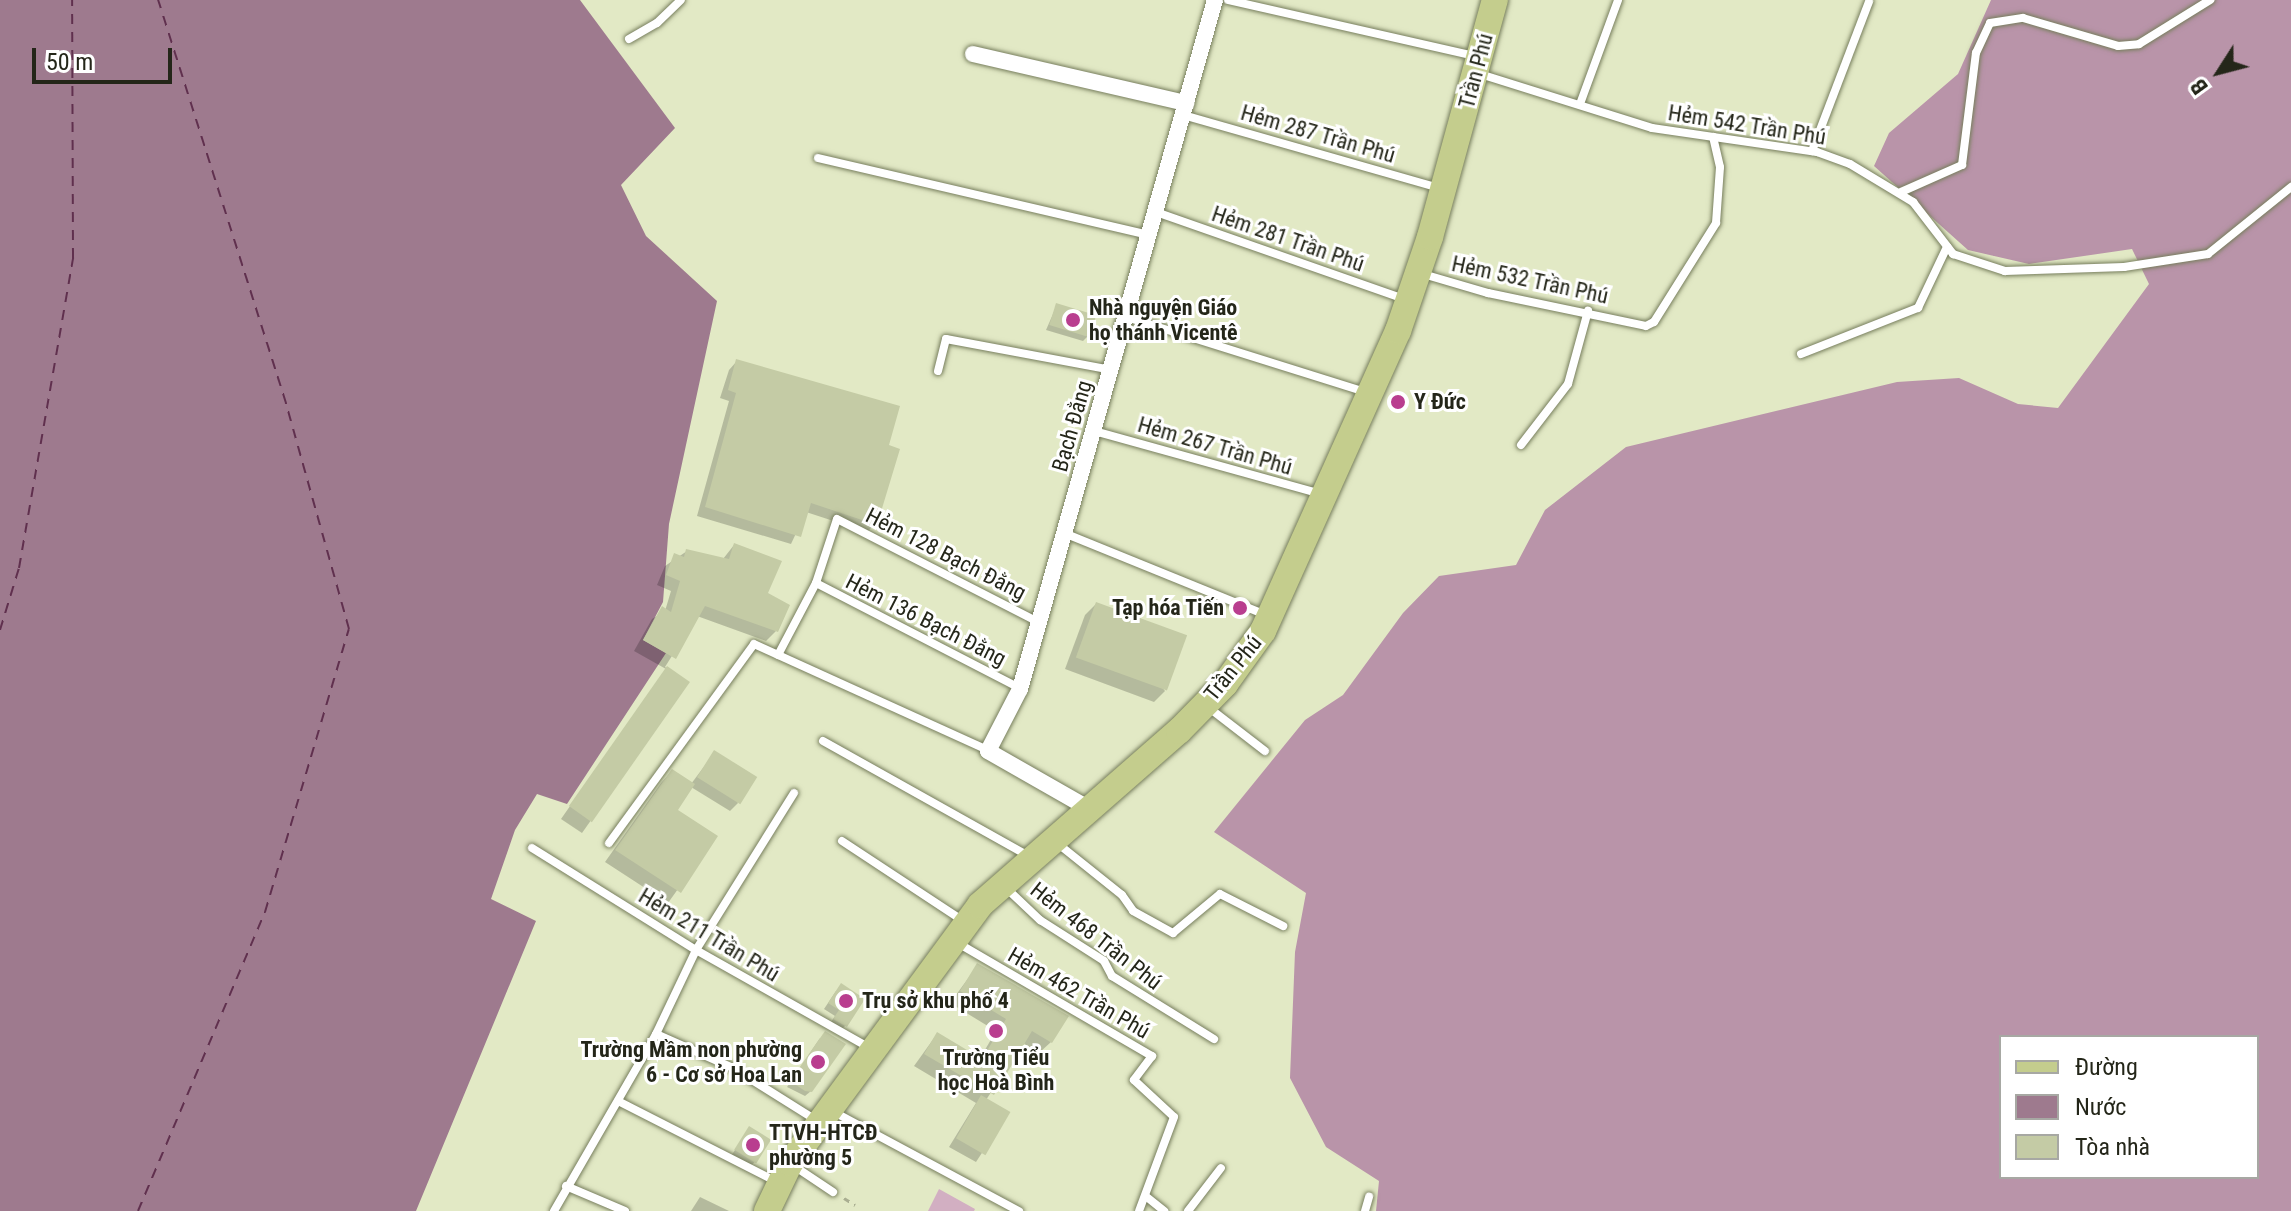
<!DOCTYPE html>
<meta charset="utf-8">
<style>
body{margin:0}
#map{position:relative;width:2291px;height:1211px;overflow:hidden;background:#e2e9c5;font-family:"Roboto Condensed",sans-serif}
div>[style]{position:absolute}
.green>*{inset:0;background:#d2afc2}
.forest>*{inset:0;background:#b994a9}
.water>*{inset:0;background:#9e7a8e}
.shadow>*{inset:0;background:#0003}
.ferry>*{height:2px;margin-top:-1px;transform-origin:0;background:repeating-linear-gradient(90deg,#60304e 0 10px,transparent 0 18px)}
.building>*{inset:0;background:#c4cba5;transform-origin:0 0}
.path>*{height:3px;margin-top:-1.5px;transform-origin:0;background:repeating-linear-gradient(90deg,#a9ae91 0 6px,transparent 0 12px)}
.roads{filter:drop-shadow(0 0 2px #777e5d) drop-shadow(0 0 2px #777e5d)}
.lane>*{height:8px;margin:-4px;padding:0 4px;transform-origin:4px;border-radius:4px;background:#fff}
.street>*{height:16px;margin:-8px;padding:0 8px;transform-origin:8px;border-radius:8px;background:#fff}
.primary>*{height:26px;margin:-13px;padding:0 13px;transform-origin:13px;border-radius:13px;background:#c4cd8d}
.dots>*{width:22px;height:22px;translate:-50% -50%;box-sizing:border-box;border:4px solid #fff;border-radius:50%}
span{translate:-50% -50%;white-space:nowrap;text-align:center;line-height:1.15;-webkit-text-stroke:6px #fff;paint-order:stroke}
.street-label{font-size:22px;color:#242619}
.poi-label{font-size:22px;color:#242619;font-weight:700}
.left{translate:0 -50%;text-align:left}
.right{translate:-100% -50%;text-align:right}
.legend{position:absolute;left:1999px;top:1035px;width:260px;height:144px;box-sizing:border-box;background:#fff;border:2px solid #a7a8a3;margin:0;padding:10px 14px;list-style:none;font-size:24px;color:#242619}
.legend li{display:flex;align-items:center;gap:16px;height:40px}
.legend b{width:40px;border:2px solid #a7a8a3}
.north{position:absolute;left:2179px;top:32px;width:80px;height:80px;-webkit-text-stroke:6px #fff;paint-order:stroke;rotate:234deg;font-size:22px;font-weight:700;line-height:32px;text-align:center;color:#242619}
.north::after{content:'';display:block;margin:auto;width:28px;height:36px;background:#242619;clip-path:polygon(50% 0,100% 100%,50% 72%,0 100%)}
.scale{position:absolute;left:32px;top:48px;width:140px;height:36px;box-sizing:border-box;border:4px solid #242619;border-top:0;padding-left:10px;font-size:24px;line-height:28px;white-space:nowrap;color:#242619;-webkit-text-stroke:6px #fff;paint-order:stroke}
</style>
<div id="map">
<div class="green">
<i style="clip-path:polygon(939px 1189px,975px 1209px,974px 1211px,928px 1211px)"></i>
</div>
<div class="forest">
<i style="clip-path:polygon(evenodd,1991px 0,2291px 0,2291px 1211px,1376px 1211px,1379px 1181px,1326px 1147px,1290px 1078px,1295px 952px,1306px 893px,1214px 832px,1305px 720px,1343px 695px,1403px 613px,1439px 576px,1516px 565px,1545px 510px,1626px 447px,1897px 382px,1959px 378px,2018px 404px,2058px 408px,2149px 284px,2132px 249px,2029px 264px,1968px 250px,1874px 166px,1889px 133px,1958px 74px,1991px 0,2001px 1037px,2257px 1037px,2257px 1177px,2001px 1177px,2001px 1037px)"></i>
</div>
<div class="water">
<i style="clip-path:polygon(0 0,580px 0,675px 128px,621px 185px,646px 236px,717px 301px,669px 524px,663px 602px,643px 640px,666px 653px,567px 804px,537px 794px,515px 830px,491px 899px,536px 921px,416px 1211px,0 1211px)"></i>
</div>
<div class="shadow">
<i style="clip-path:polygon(1057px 305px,1088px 336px,1083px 341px,1046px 330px)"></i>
<i style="clip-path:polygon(737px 361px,887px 447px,875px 524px,867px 532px,806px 512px,791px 544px,697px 516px,729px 401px,720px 398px,729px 370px)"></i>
<i style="clip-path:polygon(734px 545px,766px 594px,776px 631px,766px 641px,697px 616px,665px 667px,688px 683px,582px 833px,561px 819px,666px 669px,634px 651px,652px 619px,665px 611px,671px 591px,657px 585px,665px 566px,687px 551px,723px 559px)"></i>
<i style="clip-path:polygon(1096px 604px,1165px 691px,1154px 702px,1065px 669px,1085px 615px)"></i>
<i style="clip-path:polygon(715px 752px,738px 803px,730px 811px,691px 787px,675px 810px,715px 837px,668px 903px,605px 862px,661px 783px,672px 771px,691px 784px)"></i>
<i style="clip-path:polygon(978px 965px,1051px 1042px,1039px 1053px,1023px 1043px,986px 1100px,1008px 1113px,976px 1162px,949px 1147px,976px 1103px,914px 1066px,937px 1034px,979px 1060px,996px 1031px,950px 1003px)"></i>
<i style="clip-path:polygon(836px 991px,845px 1026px,840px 1031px,829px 1025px,835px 1016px,824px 1009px)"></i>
<i style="clip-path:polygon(820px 1038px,811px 1091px,805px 1096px,787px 1087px)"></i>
<i style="clip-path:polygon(749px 1129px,755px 1162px,749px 1167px,731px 1156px)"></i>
<i style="clip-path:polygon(700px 1197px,729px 1211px,691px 1211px)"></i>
</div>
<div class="ferry">
<i style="left:0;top:630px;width:65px;rotate:-73deg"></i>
<i style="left:19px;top:568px;width:315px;rotate:-80.1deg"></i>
<i style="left:73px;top:258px;width:258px;rotate:-90.2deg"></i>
<i style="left:138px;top:1211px;width:325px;rotate:-67deg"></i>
<i style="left:265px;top:912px;width:295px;rotate:-73.5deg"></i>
<i style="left:349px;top:629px;width:235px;rotate:-105.6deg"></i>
<i style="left:286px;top:403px;width:423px;rotate:-107.6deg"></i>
</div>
<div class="building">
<i style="left:1056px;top:303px;width:42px;height:23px;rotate:17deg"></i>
<i style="clip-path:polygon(736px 359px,900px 406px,889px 445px,900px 449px,877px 525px,811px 503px,801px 537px,705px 507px,736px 393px,728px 390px)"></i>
<i style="clip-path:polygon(734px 543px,782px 561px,768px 593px,790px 605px,778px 632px,705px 606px,676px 659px,643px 640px,662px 606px,671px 612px,680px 581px,666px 575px,674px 553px,684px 557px,686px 549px,729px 559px)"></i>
<i style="left:1096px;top:602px;width:97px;height:59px;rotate:20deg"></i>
<i style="left:667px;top:666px;width:28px;height:171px;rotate:35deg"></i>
<i style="left:714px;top:750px;width:51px;height:32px;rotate:32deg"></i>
<i style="clip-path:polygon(672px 769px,695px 784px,678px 810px,718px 836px,681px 893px,615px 850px)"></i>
<i style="clip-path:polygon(977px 963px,1069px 1016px,1052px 1043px,1032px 1031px,994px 1095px,924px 1054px,937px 1032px,982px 1059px,1006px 1019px,960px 991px)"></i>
<i style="clip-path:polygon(841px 983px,865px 999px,847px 1027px,833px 1019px,839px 1010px,828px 1003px)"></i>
<i style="clip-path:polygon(825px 1031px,846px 1044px,812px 1092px,805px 1091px,790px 1081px)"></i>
<i style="left:981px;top:1095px;width:34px;height:50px;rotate:30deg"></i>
<i style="left:749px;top:1126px;width:26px;height:28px;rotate:32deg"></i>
</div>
<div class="path">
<i style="left:844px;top:1198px;width:13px;rotate:32deg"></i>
</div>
<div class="roads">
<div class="lane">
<i style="left:1228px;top:0;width:253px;rotate:12.8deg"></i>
<i style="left:629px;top:39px;width:32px;rotate:-30deg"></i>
<i style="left:657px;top:23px;width:33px;rotate:-44deg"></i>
<i style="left:1480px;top:74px;width:180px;rotate:17.4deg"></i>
<i style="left:1652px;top:128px;width:167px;rotate:8.3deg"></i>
<i style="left:1817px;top:152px;width:35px;rotate:20deg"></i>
<i style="left:1850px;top:164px;width:74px;rotate:31.1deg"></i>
<i style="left:1913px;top:202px;width:66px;rotate:52.4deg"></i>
<i style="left:1953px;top:254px;width:55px;rotate:18.1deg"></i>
<i style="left:2005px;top:271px;width:119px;rotate:-1.9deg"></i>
<i style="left:2124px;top:267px;width:85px;rotate:-8.8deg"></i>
<i style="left:2208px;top:254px;width:107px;rotate:-38.9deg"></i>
<i style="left:1580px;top:104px;width:111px;rotate:-69.9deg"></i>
<i style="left:1183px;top:115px;width:267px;rotate:15.9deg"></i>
<i style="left:1812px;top:151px;width:160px;rotate:-69.1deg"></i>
<i style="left:818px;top:158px;width:339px;rotate:13.1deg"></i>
<i style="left:1901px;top:192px;width:67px;rotate:-23.9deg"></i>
<i style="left:1962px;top:165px;width:113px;rotate:-82.9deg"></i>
<i style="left:1976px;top:53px;width:33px;rotate:-65deg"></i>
<i style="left:1990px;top:23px;width:33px;rotate:-9deg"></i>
<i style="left:2023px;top:18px;width:99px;rotate:16.4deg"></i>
<i style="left:2118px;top:46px;width:21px;rotate:-5deg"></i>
<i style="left:2139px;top:44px;width:84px;rotate:-31.8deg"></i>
<i style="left:1156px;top:212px;width:263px;rotate:19.3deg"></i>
<i style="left:1423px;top:274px;width:68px;rotate:16.3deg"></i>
<i style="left:1488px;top:293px;width:161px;rotate:11.8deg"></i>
<i style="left:1646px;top:326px;width:9px;rotate:-27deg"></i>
<i style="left:1654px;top:322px;width:117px;rotate:-57.9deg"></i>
<i style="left:1716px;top:223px;width:56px;rotate:-85.9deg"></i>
<i style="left:1720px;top:167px;width:31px;rotate:-103deg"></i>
<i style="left:1126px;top:317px;width:251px;rotate:17.4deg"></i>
<i style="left:1801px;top:354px;width:126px;rotate:-21.5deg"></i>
<i style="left:1918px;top:308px;width:68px;rotate:-64.6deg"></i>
<i style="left:938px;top:371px;width:33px;rotate:-76deg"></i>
<i style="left:946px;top:339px;width:168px;rotate:10.6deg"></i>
<i style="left:1094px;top:431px;width:236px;rotate:15.5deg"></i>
<i style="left:1521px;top:445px;width:77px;rotate:-52.4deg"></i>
<i style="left:1568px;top:384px;width:76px;rotate:-74.7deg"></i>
<i style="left:1064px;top:533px;width:218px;rotate:22.1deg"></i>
<i style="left:816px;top:583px;width:229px;rotate:27.3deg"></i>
<i style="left:778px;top:655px;width:81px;rotate:-62.2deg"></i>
<i style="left:816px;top:583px;width:67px;rotate:-71.8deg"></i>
<i style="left:837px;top:519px;width:226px;rotate:27.1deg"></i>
<i style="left:1208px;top:707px;width:72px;rotate:37.7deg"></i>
<i style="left:823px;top:741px;width:236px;rotate:29.2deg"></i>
<i style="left:842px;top:841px;width:147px;rotate:33.4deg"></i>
<i style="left:609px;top:843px;width:246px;rotate:-53.9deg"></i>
<i style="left:754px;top:644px;width:257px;rotate:24.4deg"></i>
<i style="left:1057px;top:843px;width:83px;rotate:38.7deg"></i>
<i style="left:1122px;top:895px;width:19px;rotate:55deg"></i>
<i style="left:1133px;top:911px;width:46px;rotate:28.8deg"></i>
<i style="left:1173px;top:933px;width:61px;rotate:-39.7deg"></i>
<i style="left:1220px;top:894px;width:71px;rotate:26.9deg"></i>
<i style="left:532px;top:848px;width:193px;rotate:31.9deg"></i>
<i style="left:696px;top:950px;width:200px;rotate:29.4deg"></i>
<i style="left:1004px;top:886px;width:50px;rotate:43.4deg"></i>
<i style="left:1040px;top:920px;width:76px;rotate:32.6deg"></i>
<i style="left:1104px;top:961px;width:17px;rotate:62deg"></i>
<i style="left:1112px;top:976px;width:120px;rotate:31.7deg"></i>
<i style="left:956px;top:942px;width:227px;rotate:30.2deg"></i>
<i style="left:1152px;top:1056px;width:30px;rotate:127deg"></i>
<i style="left:1134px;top:1080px;width:54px;rotate:42.8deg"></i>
<i style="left:1174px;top:1117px;width:100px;rotate:110.4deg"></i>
<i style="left:656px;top:1034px;width:84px;rotate:23.8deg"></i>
<i style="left:733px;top:1068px;width:98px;rotate:32.1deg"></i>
<i style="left:618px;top:1101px;width:178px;rotate:27deg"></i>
<i style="left:834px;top:1112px;width:210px;rotate:28.2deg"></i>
<i style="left:794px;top:1166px;width:47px;rotate:33.7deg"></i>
<i style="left:566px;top:1186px;width:64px;rotate:23deg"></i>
<i style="left:1148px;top:1198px;width:21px;rotate:39deg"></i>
<i style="left:554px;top:1211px;width:204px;rotate:-60deg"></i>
<i style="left:656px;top:1034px;width:93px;rotate:-64.5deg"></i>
<i style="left:696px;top:950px;width:185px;rotate:-58deg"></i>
<i style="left:1188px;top:1211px;width:54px;rotate:-52.5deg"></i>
<i style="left:1365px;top:1211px;width:15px;rotate:-74deg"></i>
</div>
<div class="street">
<i style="left:973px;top:54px;width:219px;rotate:13deg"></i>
<i style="left:1086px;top:807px;width:113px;rotate:-150.3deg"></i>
<i style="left:988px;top:751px;width:70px;rotate:-62.7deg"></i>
<i style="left:1020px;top:689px;width:716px;rotate:-74.2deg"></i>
</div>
<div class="primary">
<i style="left:767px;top:1211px;width:53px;rotate:-64.4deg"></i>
<i style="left:790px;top:1163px;width:320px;rotate:-53.6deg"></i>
<i style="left:980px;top:905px;width:264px;rotate:-41.2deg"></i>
<i style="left:1179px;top:731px;width:66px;rotate:-45.6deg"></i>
<i style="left:1225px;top:684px;width:65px;rotate:-54.4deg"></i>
<i style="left:1263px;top:631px;width:329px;rotate:-65.8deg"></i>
<i style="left:1398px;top:331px;width:99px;rotate:-71.2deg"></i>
<i style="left:1430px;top:237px;width:246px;rotate:-74.7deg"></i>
</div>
</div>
<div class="dots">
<i style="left:1073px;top:320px;background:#b93e8f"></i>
<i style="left:1398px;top:402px;background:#b93e8f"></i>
<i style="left:1240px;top:608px;background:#b93e8f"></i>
<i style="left:846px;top:1001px;background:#b93e8f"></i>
<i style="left:996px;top:1031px;background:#b93e8f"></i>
<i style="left:818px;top:1062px;background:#b93e8f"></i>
<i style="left:753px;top:1145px;background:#b93e8f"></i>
</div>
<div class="street-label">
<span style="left:1476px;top:71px;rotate:-75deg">Trần Phú</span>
<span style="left:1747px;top:125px;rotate:9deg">Hẻm 542 Trần Phú</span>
<span style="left:1318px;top:134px;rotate:16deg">Hẻm 287 Trần Phú</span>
<span style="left:1288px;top:239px;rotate:19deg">Hẻm 281 Trần Phú</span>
<span style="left:1530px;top:280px;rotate:12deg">Hẻm 532 Trần Phú</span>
<span style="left:1072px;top:426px;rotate:-74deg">Bạch Đằng</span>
<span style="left:1215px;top:446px;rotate:16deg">Hẻm 267 Trần Phú</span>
<span style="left:946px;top:554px;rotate:27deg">Hẻm 128 Bạch Đằng</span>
<span style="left:926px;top:620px;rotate:27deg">Hẻm 136 Bạch Đằng</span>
<span style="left:1233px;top:668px;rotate:-51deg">Trần Phú</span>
<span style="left:709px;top:935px;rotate:31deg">Hẻm 211 Trần Phú</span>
<span style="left:1096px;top:936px;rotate:38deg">Hẻm 468 Trần Phú</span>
<span style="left:1079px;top:993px;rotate:30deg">Hẻm 462 Trần Phú</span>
</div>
<div class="poi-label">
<span class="left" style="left:1089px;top:320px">Nhà nguyện Giáo<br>họ thánh Vicentê</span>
<span class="left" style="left:1414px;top:402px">Y Đức</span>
<span class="right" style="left:1224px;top:608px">Tạp hóa Tiến</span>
<span class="left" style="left:862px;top:1001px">Trụ sở khu phố 4</span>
<span class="right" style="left:802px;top:1062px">Trường Mầm non phường<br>6 - Cơ sở Hoa Lan</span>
<span style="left:996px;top:1070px">Trường Tiểu<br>học Hoà Bình</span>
<span class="left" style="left:769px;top:1145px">TTVH-HTCĐ<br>phường 5</span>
</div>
<ul class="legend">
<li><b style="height:10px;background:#c4cd8d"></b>Đường</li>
<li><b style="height:22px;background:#9e7a8e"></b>Nước</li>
<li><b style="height:22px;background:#c4cba5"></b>Tòa nhà</li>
</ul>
<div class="north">B</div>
<div class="scale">50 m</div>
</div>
